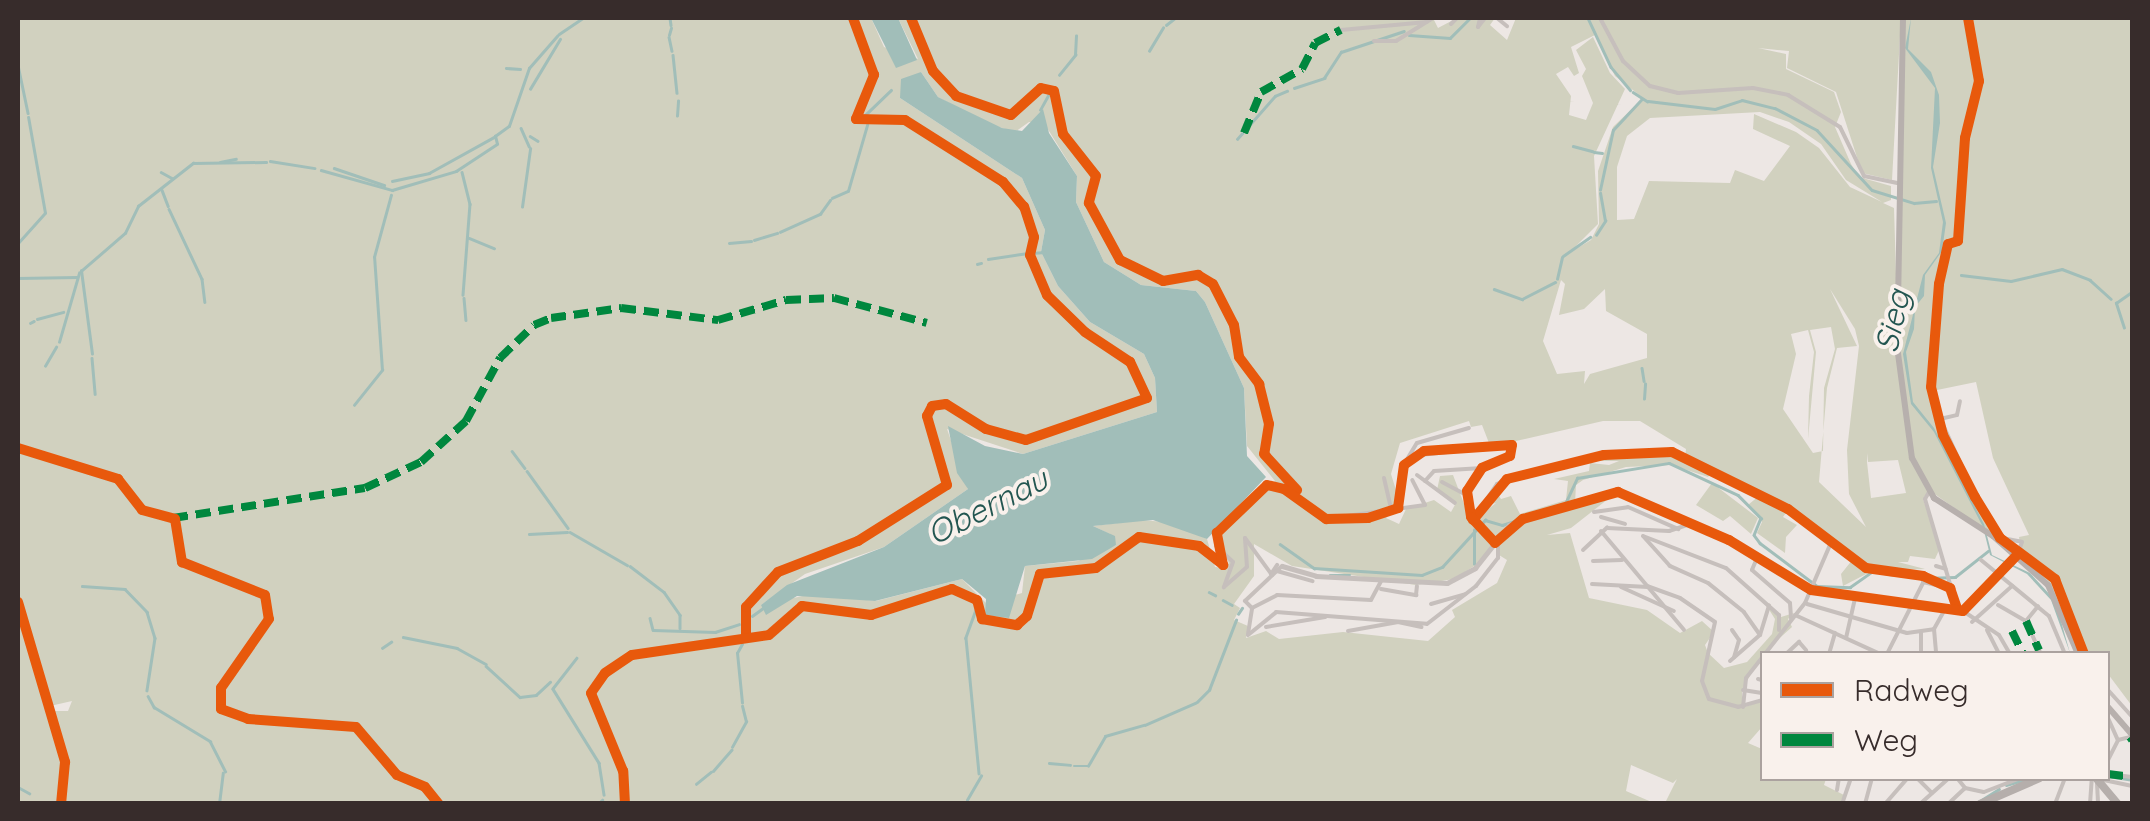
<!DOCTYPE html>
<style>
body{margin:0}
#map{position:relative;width:2150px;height:821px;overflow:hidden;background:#ede7e4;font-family:Quicksand,sans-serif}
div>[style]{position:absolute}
.green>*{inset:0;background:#d1d1bf}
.water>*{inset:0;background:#a1beb9}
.stream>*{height:2.5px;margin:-1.25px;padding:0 1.25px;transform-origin:1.25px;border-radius:1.25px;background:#a1beb9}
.minor>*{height:4px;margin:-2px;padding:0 2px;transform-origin:2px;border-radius:2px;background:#c6bfbc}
.tertiary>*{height:5px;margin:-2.5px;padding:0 2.5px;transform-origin:2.5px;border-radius:2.5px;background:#c6bfbc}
.secondary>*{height:6px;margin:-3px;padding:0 3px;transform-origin:3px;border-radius:3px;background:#b7b0ad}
.primary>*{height:8px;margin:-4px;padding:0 4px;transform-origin:4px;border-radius:4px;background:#b5aeab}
.quiet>*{height:8px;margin-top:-4px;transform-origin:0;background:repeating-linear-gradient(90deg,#00873e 0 15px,transparent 0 23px)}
.cycleway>*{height:10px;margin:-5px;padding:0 5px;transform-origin:5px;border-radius:5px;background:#e8590c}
span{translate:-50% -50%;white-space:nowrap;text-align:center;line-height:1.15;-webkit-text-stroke:8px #f9f1ec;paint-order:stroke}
.water-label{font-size:32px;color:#235651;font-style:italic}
.frame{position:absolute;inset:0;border:20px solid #372c2b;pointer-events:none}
.legend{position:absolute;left:1760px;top:651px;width:350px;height:130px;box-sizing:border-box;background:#f9f1ec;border:2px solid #aba29f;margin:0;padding:12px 18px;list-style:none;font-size:30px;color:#372c2b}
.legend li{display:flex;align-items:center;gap:20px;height:50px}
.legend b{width:50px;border:2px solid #aba29f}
</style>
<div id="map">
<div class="green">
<i style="clip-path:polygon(evenodd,18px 18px,871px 18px,884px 47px,918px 59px,898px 18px,1433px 18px,1438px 28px,1457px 18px,1495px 18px,1490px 25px,1507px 40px,1516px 18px,1901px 18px,1892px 180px,1862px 173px,1836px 92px,1787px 68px,1789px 51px,1758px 48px,1786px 54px,1786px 69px,1834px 92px,1841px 112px,1835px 127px,1851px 164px,1859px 177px,1891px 186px,1891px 200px,1883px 203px,1894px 208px,1898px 340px,1905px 18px,1964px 18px,1967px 24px,1967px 18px,2132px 18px,2132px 706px,2108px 674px,2108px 654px,2080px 653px,2061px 602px,2022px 555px,2019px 537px,2029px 535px,1993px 458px,1976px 382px,1937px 390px,1941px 434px,1985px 522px,2012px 549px,1929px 490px,1923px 499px,1940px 548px,1935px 559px,1910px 556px,1908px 562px,1898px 562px,1925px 569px,1894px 570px,1893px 577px,1870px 572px,1843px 586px,1841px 574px,1853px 559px,1800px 515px,1714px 469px,1708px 477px,1672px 465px,1626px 467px,1583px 480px,1576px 485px,1575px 503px,1508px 524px,1495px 539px,1474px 520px,1496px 503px,1483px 506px,1494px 488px,1501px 499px,1511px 496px,1520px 514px,1566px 500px,1568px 481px,1554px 479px,1589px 471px,1590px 463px,1609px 465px,1619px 461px,1585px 461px,1649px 453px,1685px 458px,1686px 449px,1640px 421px,1603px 421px,1516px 441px,1514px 454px,1512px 444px,1489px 443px,1482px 425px,1471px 427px,1469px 421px,1400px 443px,1391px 474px,1400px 503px,1386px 518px,1399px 524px,1406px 509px,1434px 500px,1451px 512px,1456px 503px,1437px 490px,1440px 476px,1453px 475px,1469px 517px,1494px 542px,1479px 563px,1454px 579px,1416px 585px,1292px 566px,1254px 544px,1254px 576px,1234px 604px,1240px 608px,1234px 620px,1248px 626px,1246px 638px,1266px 631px,1279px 639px,1343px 632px,1428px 641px,1455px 617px,1452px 610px,1497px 583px,1507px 560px,1499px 555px,1498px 541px,1510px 527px,1617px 492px,1571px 528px,1547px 535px,1570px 533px,1589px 598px,1647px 610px,1680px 633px,1702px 621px,1714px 632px,1705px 645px,1708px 653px,1724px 668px,1747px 662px,1772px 634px,1775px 619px,1768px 608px,1781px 617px,1794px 613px,1788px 619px,1792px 627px,1762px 654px,1742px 690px,1742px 708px,1762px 701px,1762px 727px,1748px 743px,1762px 749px,1762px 778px,1826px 779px,1824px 785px,1844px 795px,1840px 803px,1665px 803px,1677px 779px,1673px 783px,1631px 765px,1626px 791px,1654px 803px,62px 803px,67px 765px,51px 711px,68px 711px,72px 701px,50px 706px,18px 597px,18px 18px,1595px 35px,1615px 76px,1643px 98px,1613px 127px,1598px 171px,1599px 224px,1591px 240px,1569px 253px,1598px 224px,1594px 156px,1625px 89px,1610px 73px,1593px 37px,1576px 50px,1586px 69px,1582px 76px,1593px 103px,1586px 120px,1569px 115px,1571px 96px,1556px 74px,1568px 67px,1574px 76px,1579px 73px,1571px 47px,1595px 35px,18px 18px,921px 72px,938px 97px,989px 124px,1015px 132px,1029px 122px,1044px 123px,1077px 176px,1076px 202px,1104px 262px,1141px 285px,1196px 291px,1205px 302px,1244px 388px,1247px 446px,1275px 481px,1221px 531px,1218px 540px,1229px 563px,1224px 568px,1215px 567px,1207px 539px,1175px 523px,1142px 520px,1093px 526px,1110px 534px,1116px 545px,1078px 561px,1025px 566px,1022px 593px,986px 603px,962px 579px,876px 601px,812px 594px,761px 605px,805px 574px,884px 547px,968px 489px,947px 429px,1023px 454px,1157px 412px,1155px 378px,1144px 354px,1090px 322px,1058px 286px,1041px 252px,1045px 230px,1022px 178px,900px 98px,921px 72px,18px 18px,1760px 112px,1789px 122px,1821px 144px,1846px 180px,1882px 202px,1850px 187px,1819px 148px,1796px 132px,1754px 114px,1753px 129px,1790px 146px,1764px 181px,1735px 170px,1730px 183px,1649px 181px,1634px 219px,1617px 220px,1617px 167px,1627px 136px,1650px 118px,1760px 112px,18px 18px,1561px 280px,1565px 284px,1559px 315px,1584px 309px,1605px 289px,1606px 311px,1647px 334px,1647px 358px,1590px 374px,1584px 384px,1585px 371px,1557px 374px,1543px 341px,1561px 280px,18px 18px,1830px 289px,1855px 329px,1859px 346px,1847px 450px,1849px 494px,1866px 527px,1819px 482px,1827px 388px,1837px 348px,1857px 346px,1830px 289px,18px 18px,1831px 327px,1835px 349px,1824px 388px,1823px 451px,1813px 453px,1783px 409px,1796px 354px,1791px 334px,1808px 330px,1814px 352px,1809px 396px,1808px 439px,1816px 352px,1810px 330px,1831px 327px,18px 18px,1868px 453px,1868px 462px,1898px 460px,1906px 493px,1871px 498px,1867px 462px,1868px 453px)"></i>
<i style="clip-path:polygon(1712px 483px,1758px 518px,1751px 534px,1730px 516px,1723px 521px,1696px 505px)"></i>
<i style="clip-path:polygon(1760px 495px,1788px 510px,1783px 517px,1797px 525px,1786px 537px,1785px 553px,1757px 533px,1762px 522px,1748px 505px)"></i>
<i style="clip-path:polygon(18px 607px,63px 765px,59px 803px,18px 803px)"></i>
</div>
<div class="water">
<i style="clip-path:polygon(871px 18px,898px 18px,917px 60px,896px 68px)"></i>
<i style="clip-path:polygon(1911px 18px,1908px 49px,1931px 72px,1939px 95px,1940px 123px,1933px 167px,1946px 223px,1942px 251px,1925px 275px,1924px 296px,1915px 307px,1914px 329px,1906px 352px,1913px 402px,1934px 428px,1984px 524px,1992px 555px,2030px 573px,2053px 598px,2059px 614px,2070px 653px,2051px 600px,2027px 574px,1990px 555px,1983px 527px,1934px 432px,1911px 404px,1903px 354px,1923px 275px,1939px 253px,1943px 222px,1931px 168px,1935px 88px,1905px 48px)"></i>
<i style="clip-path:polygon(921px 72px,938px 97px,1002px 128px,1022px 131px,1043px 109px,1049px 133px,1077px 176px,1076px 202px,1104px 262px,1141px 285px,1196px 291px,1205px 302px,1244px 388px,1247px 456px,1266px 477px,1207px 539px,1153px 520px,1093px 526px,1115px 536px,1116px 545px,1092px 559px,1025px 566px,1009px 618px,985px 615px,986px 599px,962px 579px,875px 601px,797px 596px,766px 615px,761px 605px,787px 585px,884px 547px,968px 489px,957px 473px,948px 426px,985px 446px,1023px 454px,1157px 412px,1155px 378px,1144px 354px,1090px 322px,1058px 286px,1041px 252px,1045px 230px,1022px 178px,900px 98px,901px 79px)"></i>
</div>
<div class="stream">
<i style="left:670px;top:18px;width:7px;rotate:82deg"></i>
<i style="left:1588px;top:18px;width:54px;rotate:64.9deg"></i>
<i style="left:1611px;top:67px;width:30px;rotate:50deg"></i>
<i style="left:1166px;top:25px;width:11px;rotate:-38deg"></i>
<i style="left:559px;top:34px;width:29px;rotate:-34deg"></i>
<i style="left:669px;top:35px;width:7px;rotate:-74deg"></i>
<i style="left:1409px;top:35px;width:41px;rotate:4.2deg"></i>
<i style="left:1450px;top:38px;width:28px;rotate:-45deg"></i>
<i style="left:669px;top:37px;width:14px;rotate:78deg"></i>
<i style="left:1149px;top:51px;width:27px;rotate:-59deg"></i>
<i style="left:673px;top:55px;width:38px;rotate:84deg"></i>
<i style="left:18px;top:65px;width:49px;rotate:78.2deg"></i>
<i style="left:506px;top:68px;width:14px;rotate:4deg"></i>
<i style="left:1059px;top:75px;width:26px;rotate:-51deg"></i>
<i style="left:1075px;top:55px;width:19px;rotate:-87deg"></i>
<i style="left:1294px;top:88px;width:32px;rotate:-18deg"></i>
<i style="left:1324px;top:78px;width:31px;rotate:-57deg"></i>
<i style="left:1341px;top:52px;width:66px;rotate:-18.4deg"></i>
<i style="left:530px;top:89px;width:58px;rotate:-59deg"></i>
<i style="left:1633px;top:92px;width:17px;rotate:33deg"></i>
<i style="left:1648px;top:101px;width:67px;rotate:6.8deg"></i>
<i style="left:1715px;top:109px;width:28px;rotate:-18deg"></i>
<i style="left:1742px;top:100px;width:34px;rotate:14deg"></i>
<i style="left:1775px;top:108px;width:47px;rotate:27.6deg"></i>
<i style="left:1817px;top:130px;width:81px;rotate:47.5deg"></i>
<i style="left:1872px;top:190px;width:44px;rotate:17.2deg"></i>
<i style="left:1914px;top:203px;width:22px;rotate:-5deg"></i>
<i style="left:1040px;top:110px;width:23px;rotate:-61deg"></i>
<i style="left:677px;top:116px;width:15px;rotate:-86deg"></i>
<i style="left:862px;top:118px;width:40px;rotate:-44deg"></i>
<i style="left:521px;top:128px;width:20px;rotate:66deg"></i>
<i style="left:530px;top:136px;width:9px;rotate:32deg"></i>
<i style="left:1237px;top:139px;width:57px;rotate:-48.5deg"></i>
<i style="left:1275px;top:96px;width:13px;rotate:-23deg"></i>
<i style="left:1573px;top:146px;width:20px;rotate:15deg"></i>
<i style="left:1594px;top:152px;width:8px;rotate:7deg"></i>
<i style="left:270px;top:161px;width:45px;rotate:9deg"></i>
<i style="left:220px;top:162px;width:16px;rotate:-11deg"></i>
<i style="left:334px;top:168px;width:53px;rotate:18.8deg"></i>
<i style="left:321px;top:170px;width:74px;rotate:15.7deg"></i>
<i style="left:392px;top:190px;width:67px;rotate:-16.5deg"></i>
<i style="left:456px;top:171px;width:49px;rotate:-33.4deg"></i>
<i style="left:497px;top:144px;width:8px;rotate:-104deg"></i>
<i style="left:495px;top:136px;width:17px;rotate:-36deg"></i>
<i style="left:509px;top:126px;width:61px;rotate:-71deg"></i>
<i style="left:529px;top:68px;width:43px;rotate:-48.8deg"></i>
<i style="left:161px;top:172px;width:13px;rotate:29deg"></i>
<i style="left:462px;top:172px;width:33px;rotate:76deg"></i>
<i style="left:470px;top:204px;width:91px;rotate:94.4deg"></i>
<i style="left:392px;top:181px;width:38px;rotate:-12deg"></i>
<i style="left:429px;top:173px;width:74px;rotate:-29deg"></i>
<i style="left:162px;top:190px;width:17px;rotate:69deg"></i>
<i style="left:1600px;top:190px;width:61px;rotate:-77.8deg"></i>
<i style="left:1613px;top:130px;width:41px;rotate:-47deg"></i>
<i style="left:832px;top:198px;width:17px;rotate:-24deg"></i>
<i style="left:848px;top:191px;width:69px;rotate:-73.9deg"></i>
<i style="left:522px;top:207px;width:59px;rotate:-82.1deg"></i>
<i style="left:169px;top:209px;width:77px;rotate:64.8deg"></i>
<i style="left:202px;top:279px;width:23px;rotate:83deg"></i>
<i style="left:780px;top:232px;width:44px;rotate:-24.2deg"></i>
<i style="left:820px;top:214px;width:17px;rotate:-54deg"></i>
<i style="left:1596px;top:235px;width:17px;rotate:-57deg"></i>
<i style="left:1605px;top:221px;width:28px;rotate:-100deg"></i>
<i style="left:469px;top:238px;width:27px;rotate:22deg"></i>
<i style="left:754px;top:240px;width:24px;rotate:-17deg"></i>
<i style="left:18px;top:243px;width:40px;rotate:-48deg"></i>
<i style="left:45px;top:213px;width:97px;rotate:-100deg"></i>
<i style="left:729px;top:243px;width:22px;rotate:-5deg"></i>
<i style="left:1031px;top:253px;width:14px;rotate:-4deg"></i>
<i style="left:1563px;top:256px;width:33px;rotate:-35deg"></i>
<i style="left:988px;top:259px;width:40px;rotate:-8.5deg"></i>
<i style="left:977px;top:264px;width:4px;rotate:-14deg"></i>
<i style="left:1961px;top:275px;width:50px;rotate:6.8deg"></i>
<i style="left:2011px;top:281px;width:52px;rotate:-13.2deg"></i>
<i style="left:2062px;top:269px;width:30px;rotate:21deg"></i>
<i style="left:2090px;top:280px;width:28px;rotate:42deg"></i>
<i style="left:18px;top:278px;width:59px;rotate:-1deg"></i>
<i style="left:1557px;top:279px;width:22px;rotate:-77deg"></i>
<i style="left:1494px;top:289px;width:30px;rotate:20deg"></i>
<i style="left:1522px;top:299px;width:37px;rotate:-27deg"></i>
<i style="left:464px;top:298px;width:22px;rotate:85deg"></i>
<i style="left:37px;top:319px;width:27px;rotate:-15deg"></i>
<i style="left:30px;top:323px;width:4px;rotate:-27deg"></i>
<i style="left:2124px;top:328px;width:26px;rotate:-108deg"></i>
<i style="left:2116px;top:303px;width:19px;rotate:-35deg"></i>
<i style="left:59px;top:342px;width:72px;rotate:-73.8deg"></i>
<i style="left:92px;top:354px;width:84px;rotate:-97.5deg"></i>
<i style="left:81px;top:271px;width:58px;rotate:-40.8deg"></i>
<i style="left:125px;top:233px;width:30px;rotate:-64deg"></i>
<i style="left:138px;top:206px;width:70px;rotate:-38deg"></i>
<i style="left:193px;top:163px;width:73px;rotate:-0.8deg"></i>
<i style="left:92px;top:358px;width:36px;rotate:85deg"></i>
<i style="left:45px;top:366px;width:22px;rotate:-60deg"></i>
<i style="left:1642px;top:368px;width:13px;rotate:81deg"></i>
<i style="left:1644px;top:399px;width:15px;rotate:-86deg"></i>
<i style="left:354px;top:405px;width:45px;rotate:-51.3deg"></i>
<i style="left:382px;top:370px;width:113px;rotate:-94deg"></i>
<i style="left:374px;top:257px;width:64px;rotate:-74.7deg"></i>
<i style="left:512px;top:451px;width:21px;rotate:53deg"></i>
<i style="left:527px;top:471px;width:70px;rotate:54.3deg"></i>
<i style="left:1564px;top:506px;width:31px;rotate:-65deg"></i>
<i style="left:1577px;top:478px;width:93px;rotate:-9.3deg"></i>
<i style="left:1669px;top:463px;width:76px;rotate:24.9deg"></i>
<i style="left:1738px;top:495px;width:33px;rotate:45deg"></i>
<i style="left:1761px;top:518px;width:18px;rotate:112deg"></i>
<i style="left:1754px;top:535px;width:10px;rotate:53deg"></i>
<i style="left:1760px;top:543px;width:71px;rotate:37deg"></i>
<i style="left:1817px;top:586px;width:33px;rotate:2deg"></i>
<i style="left:1850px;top:587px;width:28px;rotate:-35deg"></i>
<i style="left:1873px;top:571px;width:30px;rotate:9deg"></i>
<i style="left:570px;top:532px;width:66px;rotate:30.1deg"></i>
<i style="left:529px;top:534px;width:38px;rotate:-3deg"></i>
<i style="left:1280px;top:544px;width:42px;rotate:35.2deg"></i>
<i style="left:1314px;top:568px;width:108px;rotate:3.7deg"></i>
<i style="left:1422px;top:575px;width:22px;rotate:-22deg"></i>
<i style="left:1442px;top:567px;width:64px;rotate:-47.5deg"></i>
<i style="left:1485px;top:520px;width:18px;rotate:16deg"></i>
<i style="left:1502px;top:525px;width:57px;rotate:-17.5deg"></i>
<i style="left:1474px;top:564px;width:34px;rotate:-90deg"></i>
<i style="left:630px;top:566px;width:43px;rotate:37.4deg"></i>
<i style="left:664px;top:592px;width:28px;rotate:55deg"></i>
<i style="left:680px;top:615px;width:13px;rotate:90deg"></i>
<i style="left:1330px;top:575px;width:20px"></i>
<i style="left:1926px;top:578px;width:29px;rotate:-2deg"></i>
<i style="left:1955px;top:577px;width:42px;rotate:-38.2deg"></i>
<i style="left:82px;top:586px;width:43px;rotate:4deg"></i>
<i style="left:125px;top:589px;width:32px;rotate:46deg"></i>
<i style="left:147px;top:612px;width:27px;rotate:73deg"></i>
<i style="left:155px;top:638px;width:53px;rotate:98.7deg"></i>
<i style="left:1209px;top:592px;width:7px;rotate:27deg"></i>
<i style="left:1223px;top:600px;width:10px;rotate:29deg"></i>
<i style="left:977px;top:607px;width:33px;rotate:110deg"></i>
<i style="left:966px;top:638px;width:136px;rotate:84.5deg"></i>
<i style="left:1238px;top:614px;width:7px;rotate:-56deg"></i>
<i style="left:752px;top:616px;width:14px;rotate:-36deg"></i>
<i style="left:650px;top:618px;width:12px;rotate:76deg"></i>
<i style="left:653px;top:630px;width:62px;rotate:1.8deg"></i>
<i style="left:715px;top:632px;width:25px;rotate:-18deg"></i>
<i style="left:403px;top:637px;width:55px;rotate:11.5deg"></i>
<i style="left:457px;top:648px;width:33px;rotate:29deg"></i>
<i style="left:382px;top:648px;width:11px;rotate:-34deg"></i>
<i style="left:577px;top:658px;width:39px;rotate:128deg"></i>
<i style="left:553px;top:689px;width:87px;rotate:58.1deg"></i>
<i style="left:599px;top:763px;width:32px;rotate:81deg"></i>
<i style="left:486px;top:666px;width:46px;rotate:42.4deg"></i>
<i style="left:520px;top:697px;width:16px;rotate:-7deg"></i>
<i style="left:536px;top:695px;width:19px;rotate:-43deg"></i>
<i style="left:148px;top:696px;width:13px;rotate:61deg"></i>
<i style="left:154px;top:707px;width:66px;rotate:31.3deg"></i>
<i style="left:210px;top:741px;width:34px;rotate:63deg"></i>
<i style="left:1197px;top:702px;width:17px;rotate:-45deg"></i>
<i style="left:1209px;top:690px;width:75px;rotate:-68.9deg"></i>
<i style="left:742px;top:703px;width:50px;rotate:-95.7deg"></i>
<i style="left:737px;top:653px;width:10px;rotate:-61deg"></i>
<i style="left:1145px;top:725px;width:55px;rotate:-23.7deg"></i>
<i style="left:732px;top:747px;width:29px;rotate:-61deg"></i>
<i style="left:746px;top:722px;width:16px;rotate:-104deg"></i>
<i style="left:1049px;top:763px;width:21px;rotate:5deg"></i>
<i style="left:1074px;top:766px;width:14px"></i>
<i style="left:1088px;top:766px;width:34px;rotate:-60deg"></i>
<i style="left:1105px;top:736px;width:40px;rotate:-16deg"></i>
<i style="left:713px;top:771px;width:28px;rotate:-49deg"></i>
<i style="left:2108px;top:776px;width:24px;rotate:9deg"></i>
<i style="left:696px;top:784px;width:19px;rotate:-39deg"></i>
<i style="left:2006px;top:785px;width:22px;rotate:-16deg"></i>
<i style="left:18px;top:787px;width:13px;rotate:29deg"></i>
<i style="left:967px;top:800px;width:28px;rotate:-60deg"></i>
<i style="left:600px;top:802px;width:3px;rotate:-45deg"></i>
<i style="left:219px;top:804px;width:31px;rotate:-83deg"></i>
<i style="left:961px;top:804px;width:1px;rotate:-90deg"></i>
<i style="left:1975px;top:804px;width:28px;rotate:-32deg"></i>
</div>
<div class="minor">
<i style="left:1497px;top:18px;width:13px;rotate:39deg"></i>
<i style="left:1600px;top:18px;width:49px;rotate:61.9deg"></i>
<i style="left:1623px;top:61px;width:37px;rotate:43deg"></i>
<i style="left:1650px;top:86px;width:29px;rotate:14deg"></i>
<i style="left:1678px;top:93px;width:75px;rotate:-3.8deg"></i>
<i style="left:1753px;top:88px;width:36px;rotate:11deg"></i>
<i style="left:1788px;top:95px;width:61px;rotate:31.6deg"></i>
<i style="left:1840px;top:127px;width:55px;rotate:63.9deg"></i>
<i style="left:1864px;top:176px;width:34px;rotate:12deg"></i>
<i style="left:1451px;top:24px;width:8px;rotate:-45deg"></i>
<i style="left:1478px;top:27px;width:11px;rotate:-52deg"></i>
<i style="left:1478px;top:27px;width:9px;rotate:-77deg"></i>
<i style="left:1341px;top:30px;width:86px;rotate:-5.3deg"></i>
<i style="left:1374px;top:41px;width:22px"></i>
<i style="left:1396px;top:41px;width:44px;rotate:-31.9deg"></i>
<i style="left:1939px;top:416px;width:99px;rotate:65.5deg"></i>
<i style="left:1980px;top:506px;width:39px;rotate:55deg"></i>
<i style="left:2002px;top:538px;width:20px;rotate:11deg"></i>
<i style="left:2022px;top:542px;width:15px;rotate:110deg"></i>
<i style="left:1940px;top:419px;width:17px;rotate:-13deg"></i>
<i style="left:1957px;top:415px;width:14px;rotate:-78deg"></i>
<i style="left:1406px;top:461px;width:21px;rotate:-59deg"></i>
<i style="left:1417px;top:443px;width:54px;rotate:-16.1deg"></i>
<i style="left:1417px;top:475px;width:47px;rotate:36.4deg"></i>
<i style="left:1384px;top:478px;width:31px;rotate:77deg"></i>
<i style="left:1425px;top:481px;width:13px;rotate:-48deg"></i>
<i style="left:1434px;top:471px;width:48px;rotate:-3.6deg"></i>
<i style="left:1442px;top:482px;width:27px;rotate:28deg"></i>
<i style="left:1929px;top:492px;width:8px;rotate:120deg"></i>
<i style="left:1925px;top:499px;width:114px;rotate:73.6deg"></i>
<i style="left:1594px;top:512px;width:34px;rotate:-8deg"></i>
<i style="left:1628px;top:507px;width:55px;rotate:23.7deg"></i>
<i style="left:1795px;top:514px;width:89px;rotate:37.3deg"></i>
<i style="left:1866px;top:568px;width:60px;rotate:10.6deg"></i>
<i style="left:1925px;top:579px;width:84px;rotate:116.9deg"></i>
<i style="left:1601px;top:517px;width:25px;rotate:16deg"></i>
<i style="left:1332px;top:518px;width:94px;rotate:-8deg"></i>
<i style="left:1425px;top:505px;width:28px;rotate:-117deg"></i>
<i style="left:1473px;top:520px;width:43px;rotate:-56.3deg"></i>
<i style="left:1497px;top:484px;width:20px;rotate:-20deg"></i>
<i style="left:1601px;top:531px;width:129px;rotate:50deg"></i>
<i style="left:1216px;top:546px;width:23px;rotate:43deg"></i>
<i style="left:1233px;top:562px;width:27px;rotate:110deg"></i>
<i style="left:1224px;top:587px;width:30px;rotate:-41deg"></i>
<i style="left:1247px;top:567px;width:29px;rotate:-94deg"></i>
<i style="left:1245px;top:538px;width:46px;rotate:53.9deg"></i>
<i style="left:1583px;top:550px;width:33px;rotate:-43deg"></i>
<i style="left:1607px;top:528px;width:62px;rotate:2.8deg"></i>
<i style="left:1669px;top:531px;width:22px;rotate:-18deg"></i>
<i style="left:1757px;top:558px;width:13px;rotate:113deg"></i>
<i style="left:1752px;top:570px;width:50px;rotate:41deg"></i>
<i style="left:1790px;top:603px;width:16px;rotate:86deg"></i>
<i style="left:1981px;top:560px;width:88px;rotate:39.5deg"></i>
<i style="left:2049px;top:616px;width:41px;rotate:67.2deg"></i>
<i style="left:1593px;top:561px;width:29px;rotate:-2deg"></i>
<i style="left:1936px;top:566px;width:10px;rotate:17deg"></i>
<i style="left:1277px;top:571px;width:37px;rotate:16deg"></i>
<i style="left:1271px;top:574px;width:11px;rotate:-56deg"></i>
<i style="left:1923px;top:582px;width:28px;rotate:13deg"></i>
<i style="left:1592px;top:584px;width:56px;rotate:3.1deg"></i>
<i style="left:1647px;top:586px;width:35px;rotate:20deg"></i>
<i style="left:1680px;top:598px;width:42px;rotate:34.4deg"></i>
<i style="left:1715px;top:622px;width:60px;rotate:102.4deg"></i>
<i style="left:1702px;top:681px;width:19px;rotate:69deg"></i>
<i style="left:1709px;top:699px;width:30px;rotate:15deg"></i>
<i style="left:1738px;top:707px;width:25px;rotate:-16deg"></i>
<i style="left:1621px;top:587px;width:58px;rotate:24.4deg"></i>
<i style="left:1381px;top:589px;width:36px;rotate:10deg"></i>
<i style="left:1416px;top:595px;width:9px;rotate:-84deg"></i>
<i style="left:1431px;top:604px;width:35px;rotate:-16deg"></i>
<i style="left:1807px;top:604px;width:104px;rotate:16.2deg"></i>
<i style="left:1907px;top:633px;width:27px;rotate:-8deg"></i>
<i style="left:1934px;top:629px;width:26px;rotate:-61deg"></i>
<i style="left:1998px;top:605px;width:32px;rotate:30deg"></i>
<i style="left:2026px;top:621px;width:36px;rotate:66deg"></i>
<i style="left:1252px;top:608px;width:28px;rotate:-27deg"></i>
<i style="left:1277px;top:595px;width:94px;rotate:3deg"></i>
<i style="left:1371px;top:600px;width:21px;rotate:-62deg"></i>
<i style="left:1963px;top:611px;width:43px;rotate:33.7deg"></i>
<i style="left:1999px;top:635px;width:22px;rotate:60deg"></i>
<i style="left:1795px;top:615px;width:94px;rotate:24.6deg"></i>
<i style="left:2026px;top:621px;width:19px;rotate:-51deg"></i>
<i style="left:1972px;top:622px;width:54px;rotate:-42deg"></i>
<i style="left:1266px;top:627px;width:60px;rotate:-9.6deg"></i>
<i style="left:1934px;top:629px;width:24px;rotate:85deg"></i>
<i style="left:1732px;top:630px;width:12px;rotate:55deg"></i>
<i style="left:1739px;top:640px;width:18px;rotate:106deg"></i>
<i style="left:1987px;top:630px;width:27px;rotate:63deg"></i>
<i style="left:1348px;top:631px;width:51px;rotate:-10.2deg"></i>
<i style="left:1398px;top:622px;width:24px;rotate:12deg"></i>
<i style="left:1248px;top:634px;width:26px;rotate:-81deg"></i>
<i style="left:1252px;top:608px;width:10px;rotate:-135deg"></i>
<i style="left:1245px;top:601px;width:51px;rotate:-43.4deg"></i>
<i style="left:1248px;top:635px;width:36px;rotate:-39deg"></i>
<i style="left:1276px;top:612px;width:151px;rotate:4.5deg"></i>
<i style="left:1427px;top:624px;width:62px;rotate:-37.8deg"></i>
<i style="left:1476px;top:586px;width:36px;rotate:-52deg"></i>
<i style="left:1498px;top:558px;width:13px;rotate:-90deg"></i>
<i style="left:1498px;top:545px;width:39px;rotate:-134deg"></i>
<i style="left:1471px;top:517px;width:23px;rotate:-103deg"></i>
<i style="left:1466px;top:495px;width:23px;rotate:-65deg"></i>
<i style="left:1476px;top:474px;width:38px;rotate:-28deg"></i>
<i style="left:1510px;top:456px;width:11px;rotate:-80deg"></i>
<i style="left:1512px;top:445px;width:102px;rotate:173.8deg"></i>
<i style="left:1411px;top:456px;width:20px;rotate:120deg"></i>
<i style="left:1401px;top:473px;width:33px;rotate:92deg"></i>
<i style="left:1760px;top:635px;width:28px;rotate:-125deg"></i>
<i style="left:1744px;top:612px;width:46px;rotate:-141.1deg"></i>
<i style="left:1708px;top:583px;width:42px;rotate:-155.9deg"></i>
<i style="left:1670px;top:566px;width:40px;rotate:-132deg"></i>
<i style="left:1643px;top:536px;width:89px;rotate:21.1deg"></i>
<i style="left:1726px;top:568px;width:71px;rotate:41.6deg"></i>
<i style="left:1779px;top:615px;width:15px;rotate:90deg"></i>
<i style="left:1846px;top:638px;width:45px;rotate:-77.2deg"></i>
<i style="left:1786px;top:654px;width:18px;rotate:-43deg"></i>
<i style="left:1799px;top:642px;width:11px;rotate:49deg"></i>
<i style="left:1829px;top:654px;width:22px;rotate:-74deg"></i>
<i style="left:1921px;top:654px;width:21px;rotate:-90deg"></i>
<i style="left:1971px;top:654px;width:22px"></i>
<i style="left:1730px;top:661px;width:40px;rotate:-41deg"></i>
<i style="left:1760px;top:635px;width:31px;rotate:-73deg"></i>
<i style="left:1758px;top:679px;width:4px;rotate:14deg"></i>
<i style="left:1743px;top:690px;width:19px;rotate:9deg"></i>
<i style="left:2108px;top:690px;width:36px;rotate:48deg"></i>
<i style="left:1743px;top:707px;width:29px;rotate:-84deg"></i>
<i style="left:1746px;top:678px;width:95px;rotate:-51.8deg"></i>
<i style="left:1805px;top:603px;width:63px;rotate:-66.7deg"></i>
<i style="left:2108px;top:718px;width:24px;rotate:66deg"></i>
<i style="left:2108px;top:760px;width:22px;rotate:-63deg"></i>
<i style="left:2118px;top:740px;width:12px;rotate:-14deg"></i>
<i style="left:2108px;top:774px;width:24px;rotate:7deg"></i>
<i style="left:1917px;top:778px;width:21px;rotate:45deg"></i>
<i style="left:1957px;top:778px;width:13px;rotate:51deg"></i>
<i style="left:2099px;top:779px;width:34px;rotate:12deg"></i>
<i style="left:2097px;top:783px;width:21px;rotate:87deg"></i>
<i style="left:1965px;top:788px;width:19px;rotate:12deg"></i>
<i style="left:1984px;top:792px;width:40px;rotate:-21deg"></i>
<i style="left:1837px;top:790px;width:12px;rotate:-81deg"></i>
<i style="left:1842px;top:804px;width:28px;rotate:-71deg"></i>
<i style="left:1865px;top:804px;width:27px;rotate:-75deg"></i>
<i style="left:1885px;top:804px;width:35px;rotate:-49deg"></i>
<i style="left:1920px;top:804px;width:39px;rotate:-42deg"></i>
<i style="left:1948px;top:804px;width:23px;rotate:-43deg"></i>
<i style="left:2055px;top:804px;width:28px;rotate:-69deg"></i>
<i style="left:2090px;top:804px;width:26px;rotate:-86deg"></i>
</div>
<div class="tertiary">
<i style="left:1282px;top:566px;width:35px;rotate:16deg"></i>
<i style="left:1316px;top:576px;width:131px;rotate:3.1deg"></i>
<i style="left:1447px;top:583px;width:32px;rotate:-28deg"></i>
<i style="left:1475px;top:568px;width:55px;rotate:-51.7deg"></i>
<i style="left:1509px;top:525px;width:112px;rotate:-17.1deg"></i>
<i style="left:1616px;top:492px;width:123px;rotate:23deg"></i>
<i style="left:1729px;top:540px;width:96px;rotate:31.4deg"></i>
<i style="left:1811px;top:590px;width:153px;rotate:7.9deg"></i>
<i style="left:1963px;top:611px;width:76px;rotate:-46.1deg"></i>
<i style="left:18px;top:602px;width:167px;rotate:73.6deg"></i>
<i style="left:65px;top:762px;width:42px;rotate:95.4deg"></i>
</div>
<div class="secondary">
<i style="left:1903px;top:18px;width:328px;rotate:91deg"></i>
<i style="left:1897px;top:346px;width:113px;rotate:82.4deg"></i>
<i style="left:1912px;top:458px;width:46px;rotate:61.2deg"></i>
<i style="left:1934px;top:498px;width:70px;rotate:32.8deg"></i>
<i style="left:1993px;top:536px;width:74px;rotate:41.7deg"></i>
<i style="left:2048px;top:585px;width:75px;rotate:66.5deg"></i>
<i style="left:2108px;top:707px;width:37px;rotate:49deg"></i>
</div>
<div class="primary">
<i style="left:2096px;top:778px;width:34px;rotate:50deg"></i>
<i style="left:1980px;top:804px;width:65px;rotate:-23.4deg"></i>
</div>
<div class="quiet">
<i style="left:1244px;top:133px;width:44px;rotate:-67.5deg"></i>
<i style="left:1261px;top:92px;width:47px;rotate:-29.3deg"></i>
<i style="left:1302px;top:69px;width:29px;rotate:-63deg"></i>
<i style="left:1315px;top:43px;width:29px;rotate:-27deg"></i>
<i style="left:173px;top:518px;width:194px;rotate:-8.9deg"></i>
<i style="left:365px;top:488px;width:62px;rotate:-24.9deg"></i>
<i style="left:421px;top:462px;width:61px;rotate:-42.3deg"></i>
<i style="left:466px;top:421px;width:72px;rotate:-61.6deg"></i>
<i style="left:500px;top:358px;width:47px;rotate:-44.1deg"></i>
<i style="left:534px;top:325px;width:18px;rotate:-22deg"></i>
<i style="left:551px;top:318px;width:71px;rotate:-8.1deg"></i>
<i style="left:621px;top:308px;width:98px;rotate:7.1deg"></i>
<i style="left:718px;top:320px;width:71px;rotate:-16.4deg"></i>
<i style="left:786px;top:300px;width:48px;rotate:-2.4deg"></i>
<i style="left:834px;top:298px;width:96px;rotate:15deg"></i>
<i style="left:2026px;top:621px;width:32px;rotate:66deg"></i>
<i style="left:2012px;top:631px;width:25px;rotate:64deg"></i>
<i style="left:2130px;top:737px;width:4px;rotate:56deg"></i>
<i style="left:2108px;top:774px;width:24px;rotate:7deg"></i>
</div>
<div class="cycleway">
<i style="left:911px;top:18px;width:57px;rotate:67.5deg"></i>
<i style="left:933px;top:71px;width:34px;rotate:47deg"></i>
<i style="left:956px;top:96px;width:58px;rotate:19.1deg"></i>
<i style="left:1011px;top:115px;width:40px;rotate:-42deg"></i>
<i style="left:1041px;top:88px;width:13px;rotate:13deg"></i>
<i style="left:1054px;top:91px;width:44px;rotate:78.2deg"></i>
<i style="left:1063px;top:134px;width:53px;rotate:51.8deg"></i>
<i style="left:1096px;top:176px;width:28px;rotate:105deg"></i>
<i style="left:1089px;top:203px;width:65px;rotate:61.5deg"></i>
<i style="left:1120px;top:260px;width:48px;rotate:26deg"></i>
<i style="left:1163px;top:281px;width:36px;rotate:-10deg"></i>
<i style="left:1198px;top:275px;width:17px;rotate:31deg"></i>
<i style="left:1213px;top:284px;width:46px;rotate:62.9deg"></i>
<i style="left:1234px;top:325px;width:32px;rotate:81deg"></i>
<i style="left:1239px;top:357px;width:34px;rotate:53deg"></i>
<i style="left:1259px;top:384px;width:41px;rotate:76deg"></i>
<i style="left:1269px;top:424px;width:30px;rotate:99deg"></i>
<i style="left:1264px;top:454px;width:49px;rotate:47.5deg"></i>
<i style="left:1968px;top:18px;width:64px;rotate:80.1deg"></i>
<i style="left:1979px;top:81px;width:59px;rotate:103.8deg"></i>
<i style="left:1965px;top:138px;width:103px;rotate:93.9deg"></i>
<i style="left:1958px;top:241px;width:10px;rotate:163deg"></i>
<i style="left:1948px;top:244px;width:41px;rotate:102.7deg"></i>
<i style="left:1939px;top:284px;width:103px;rotate:94.4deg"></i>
<i style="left:1931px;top:387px;width:49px;rotate:76deg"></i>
<i style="left:1943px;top:435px;width:70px;rotate:62.7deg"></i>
<i style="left:1975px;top:497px;width:48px;rotate:58.6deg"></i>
<i style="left:2000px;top:538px;width:69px;rotate:36.7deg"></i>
<i style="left:2055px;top:579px;width:80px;rotate:68.9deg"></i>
<i style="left:18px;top:448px;width:105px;rotate:17.2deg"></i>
<i style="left:118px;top:479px;width:39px;rotate:52deg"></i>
<i style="left:142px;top:510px;width:34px;rotate:15deg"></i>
<i style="left:175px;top:519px;width:44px;rotate:80.8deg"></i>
<i style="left:182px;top:562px;width:89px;rotate:21.7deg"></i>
<i style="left:265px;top:595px;width:24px;rotate:81deg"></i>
<i style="left:269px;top:619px;width:84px;rotate:124.8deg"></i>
<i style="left:221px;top:688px;width:21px;rotate:90deg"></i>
<i style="left:221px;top:709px;width:29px;rotate:20deg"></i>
<i style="left:248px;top:719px;width:108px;rotate:4.2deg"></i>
<i style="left:356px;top:727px;width:63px;rotate:49.5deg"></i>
<i style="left:397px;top:775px;width:30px;rotate:23deg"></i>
<i style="left:425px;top:787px;width:22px;rotate:51deg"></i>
<i style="left:1473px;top:520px;width:53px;rotate:-50.3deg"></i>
<i style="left:1507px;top:479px;width:100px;rotate:-13.9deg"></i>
<i style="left:1604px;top:455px;width:68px;rotate:-2.5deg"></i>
<i style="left:1672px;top:452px;width:129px;rotate:26.2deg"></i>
<i style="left:1788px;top:509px;width:98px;rotate:37.1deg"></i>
<i style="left:1866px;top:568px;width:58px;rotate:8deg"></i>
<i style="left:1923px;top:576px;width:30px;rotate:24deg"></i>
<i style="left:1950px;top:588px;width:21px;rotate:71deg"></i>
<i style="left:18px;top:602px;width:167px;rotate:73.6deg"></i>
<i style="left:65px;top:762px;width:42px;rotate:95.4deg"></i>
<i style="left:746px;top:637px;width:30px;rotate:-90deg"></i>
<i style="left:746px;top:607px;width:47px;rotate:-47.6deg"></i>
<i style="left:778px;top:572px;width:86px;rotate:-21.2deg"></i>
<i style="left:858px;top:541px;width:105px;rotate:-32.2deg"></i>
<i style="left:947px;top:485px;width:72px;rotate:-106.2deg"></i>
<i style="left:927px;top:416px;width:11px;rotate:-63deg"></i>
<i style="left:932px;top:406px;width:14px;rotate:-8deg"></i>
<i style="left:946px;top:404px;width:47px;rotate:32deg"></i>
<i style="left:986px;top:429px;width:41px;rotate:15.4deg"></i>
<i style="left:1026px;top:440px;width:128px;rotate:-19.1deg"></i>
<i style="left:1147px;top:398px;width:40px;rotate:-115deg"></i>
<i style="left:1130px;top:362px;width:54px;rotate:-146.3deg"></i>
<i style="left:1085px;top:332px;width:53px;rotate:-135.8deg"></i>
<i style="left:1047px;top:295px;width:43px;rotate:-113deg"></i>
<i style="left:1030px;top:255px;width:18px;rotate:-77deg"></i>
<i style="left:1034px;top:237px;width:32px;rotate:-108deg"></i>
<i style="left:1024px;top:207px;width:33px;rotate:-130deg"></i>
<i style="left:1003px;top:182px;width:116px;rotate:-147.7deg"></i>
<i style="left:905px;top:120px;width:49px;rotate:-178.8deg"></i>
<i style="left:856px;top:119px;width:48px;rotate:-67.8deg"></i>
<i style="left:874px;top:75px;width:61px;rotate:-110.2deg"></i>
<i style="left:625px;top:804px;width:33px;rotate:-93deg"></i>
<i style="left:623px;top:771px;width:84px;rotate:-112.3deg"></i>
<i style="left:591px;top:693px;width:24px;rotate:-55deg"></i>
<i style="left:605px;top:673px;width:32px;rotate:-34deg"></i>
<i style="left:632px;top:655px;width:138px;rotate:-8.3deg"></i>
<i style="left:769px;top:635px;width:44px;rotate:-41.3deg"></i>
<i style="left:802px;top:606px;width:70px;rotate:7.4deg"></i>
<i style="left:871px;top:615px;width:85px;rotate:-17.8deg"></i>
<i style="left:952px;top:589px;width:27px;rotate:24deg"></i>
<i style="left:977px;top:600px;width:20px;rotate:75deg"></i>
<i style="left:982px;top:619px;width:36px;rotate:10deg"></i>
<i style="left:1017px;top:625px;width:13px;rotate:-42deg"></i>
<i style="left:1027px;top:616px;width:44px;rotate:-72.8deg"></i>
<i style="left:1040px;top:574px;width:56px;rotate:-6.1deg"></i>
<i style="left:1096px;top:568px;width:53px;rotate:-35.8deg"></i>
<i style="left:1139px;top:537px;width:61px;rotate:8.5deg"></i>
<i style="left:1199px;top:546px;width:31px;rotate:38deg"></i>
<i style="left:1223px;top:565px;width:33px;rotate:-101deg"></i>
<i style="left:1217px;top:533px;width:69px;rotate:-43.8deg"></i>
<i style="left:1267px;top:485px;width:17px;rotate:13deg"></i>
<i style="left:1284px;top:489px;width:52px;rotate:35.5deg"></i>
<i style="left:1326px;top:519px;width:42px;rotate:-1.4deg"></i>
<i style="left:1368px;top:518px;width:32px;rotate:-18deg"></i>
<i style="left:1398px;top:508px;width:43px;rotate:-82.1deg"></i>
<i style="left:1404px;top:465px;width:24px;rotate:-35deg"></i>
<i style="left:1424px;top:451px;width:88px;rotate:-3.9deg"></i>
<i style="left:1512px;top:445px;width:11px;rotate:100deg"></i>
<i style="left:1510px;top:456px;width:30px;rotate:157deg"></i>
<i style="left:1482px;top:468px;width:27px;rotate:123deg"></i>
<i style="left:1467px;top:491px;width:26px;rotate:81deg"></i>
<i style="left:1471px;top:517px;width:35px;rotate:47deg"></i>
<i style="left:1495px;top:543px;width:37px;rotate:-41deg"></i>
<i style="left:1523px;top:519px;width:99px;rotate:-15.9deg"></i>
<i style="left:1618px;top:492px;width:121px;rotate:23.4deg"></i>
<i style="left:1729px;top:540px;width:96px;rotate:31.4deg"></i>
<i style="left:1811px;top:590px;width:153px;rotate:7.9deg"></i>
<i style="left:1963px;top:611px;width:81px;rotate:-46deg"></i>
</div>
<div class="water-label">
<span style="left:1892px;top:321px;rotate:-78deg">Sieg</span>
<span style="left:987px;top:506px;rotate:-27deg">Obernau</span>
</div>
<div class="frame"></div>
<ul class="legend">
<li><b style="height:12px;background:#e8590c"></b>Radweg</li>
<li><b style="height:12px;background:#00873e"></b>Weg</li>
</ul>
</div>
